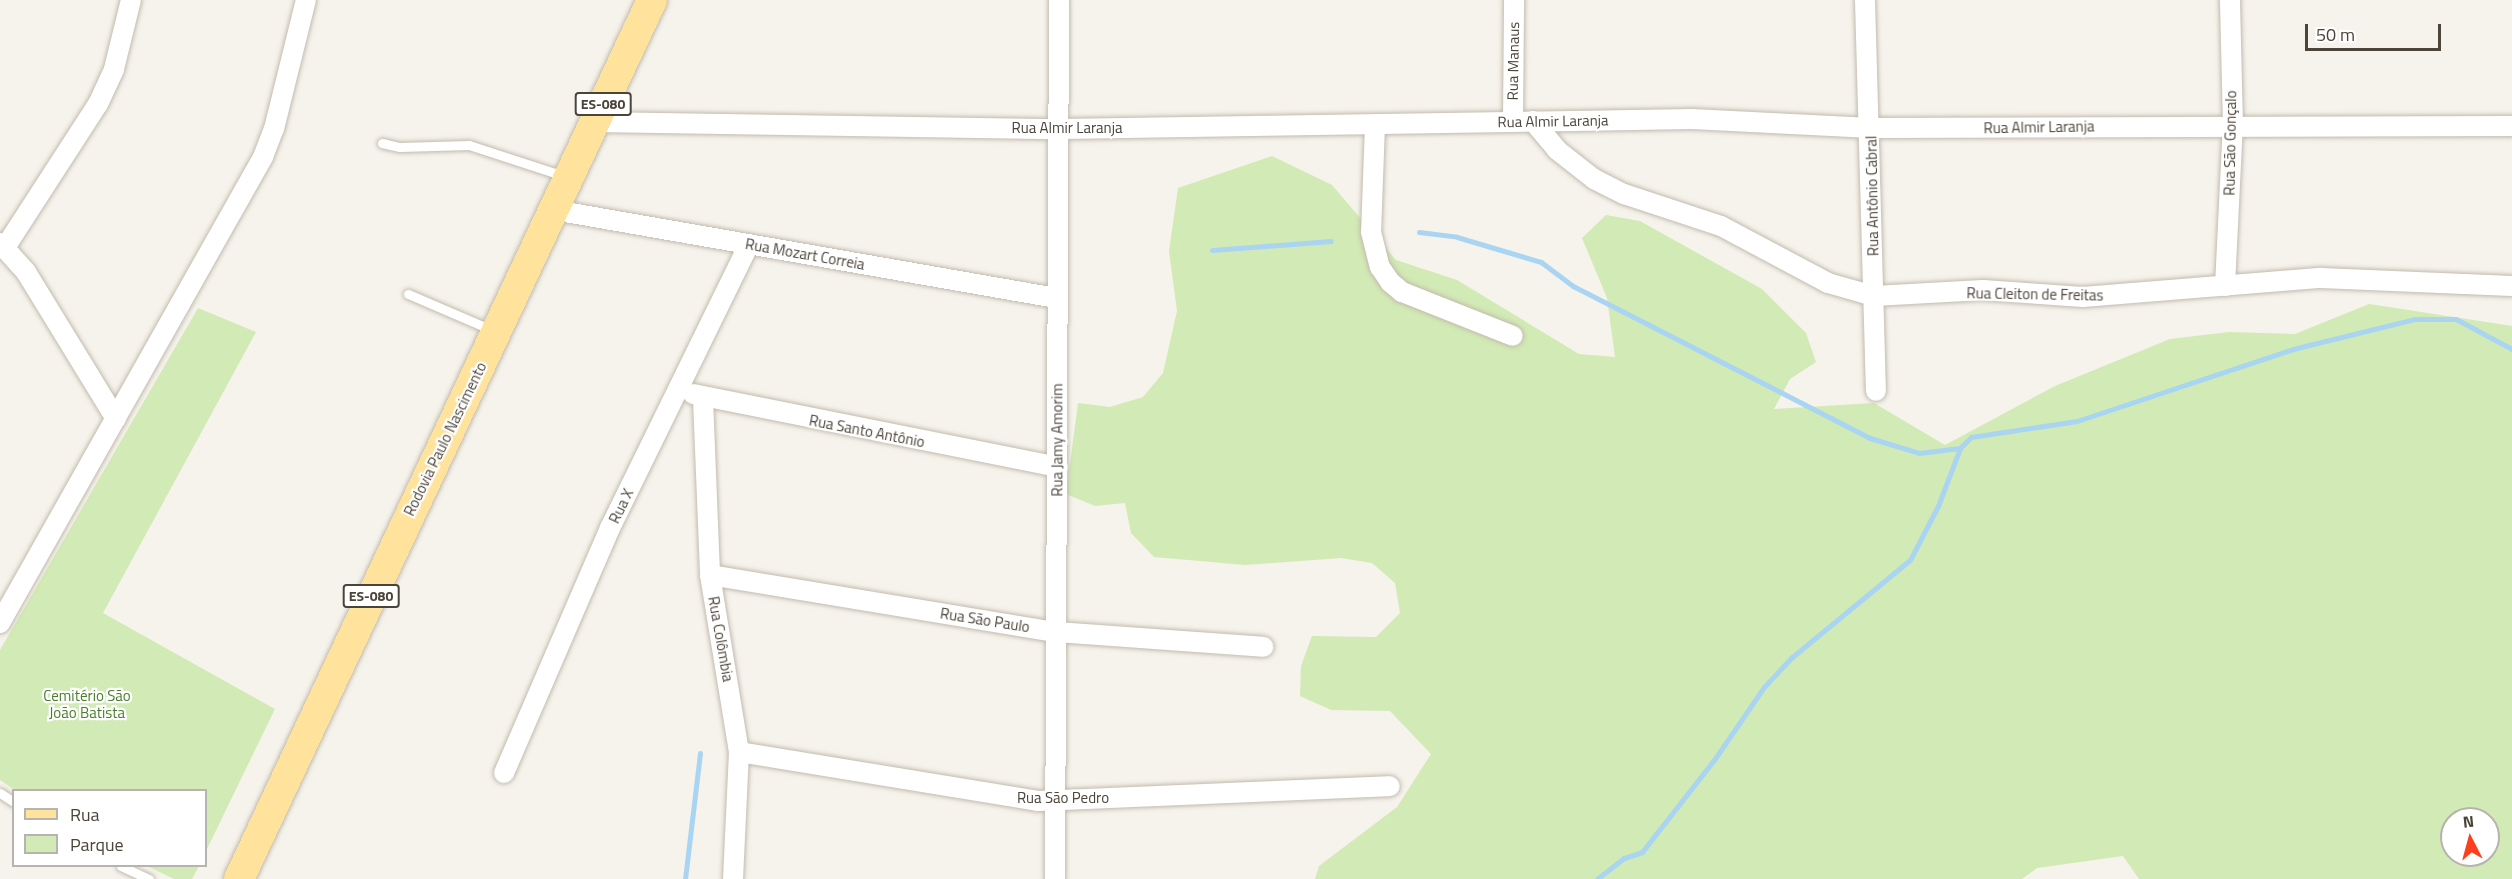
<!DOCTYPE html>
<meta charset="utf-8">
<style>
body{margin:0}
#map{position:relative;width:2512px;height:879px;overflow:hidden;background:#f6f3ec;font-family:"Titillium Web",sans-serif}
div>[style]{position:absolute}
.green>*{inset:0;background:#d2eab5}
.stream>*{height:5px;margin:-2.5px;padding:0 2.5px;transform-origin:2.5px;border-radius:2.5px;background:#a9d4f2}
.roads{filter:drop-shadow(0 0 2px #c2bbae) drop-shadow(0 0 2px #c2bbae)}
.service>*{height:9px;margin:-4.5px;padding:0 4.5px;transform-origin:4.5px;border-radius:4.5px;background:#fff}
.minor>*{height:20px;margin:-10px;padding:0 10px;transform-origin:10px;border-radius:10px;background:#fff}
.primary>*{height:30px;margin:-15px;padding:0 15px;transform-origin:15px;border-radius:15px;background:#ffe39c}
span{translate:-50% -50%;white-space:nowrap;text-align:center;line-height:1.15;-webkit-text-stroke:4.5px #fff;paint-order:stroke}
.shield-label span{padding:2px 4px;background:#fff;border:2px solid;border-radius:4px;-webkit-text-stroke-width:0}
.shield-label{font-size:14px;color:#4b4439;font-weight:700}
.street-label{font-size:15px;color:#4b4439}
.park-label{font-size:15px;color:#4a7f2a}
.legend{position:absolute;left:12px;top:789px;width:195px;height:78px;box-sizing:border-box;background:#fff;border:2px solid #b7b4b0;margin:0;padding:8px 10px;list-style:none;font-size:18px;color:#4b4439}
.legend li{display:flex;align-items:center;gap:12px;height:30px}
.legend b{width:30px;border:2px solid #b7b4b0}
.north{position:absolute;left:2440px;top:807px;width:60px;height:60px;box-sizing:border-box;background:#fff;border:2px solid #b7b4b0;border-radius:50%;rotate:354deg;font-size:16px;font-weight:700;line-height:24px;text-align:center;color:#4b4439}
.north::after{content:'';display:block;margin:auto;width:21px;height:27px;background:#fc3f1d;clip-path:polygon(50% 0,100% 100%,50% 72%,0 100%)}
.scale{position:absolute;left:2305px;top:24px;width:136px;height:27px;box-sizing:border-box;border:3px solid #4b4439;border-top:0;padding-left:8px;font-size:18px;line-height:21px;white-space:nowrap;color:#4b4439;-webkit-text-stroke:4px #fff;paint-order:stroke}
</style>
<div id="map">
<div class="green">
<i style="clip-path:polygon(evenodd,1272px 156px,1332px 185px,1396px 260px,1457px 280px,1579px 354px,1615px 357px,1607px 298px,1582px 238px,1606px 215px,1640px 221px,1762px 289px,1806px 333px,1816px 362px,1790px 379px,1774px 409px,1874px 403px,1945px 445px,2055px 386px,2170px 339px,2229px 332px,2295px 334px,2369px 304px,2512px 326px,2512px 879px,2139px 879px,2123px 856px,2037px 868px,2022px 879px,1315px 879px,1319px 866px,1397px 807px,1431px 754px,1390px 711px,1331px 710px,1300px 696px,1301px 666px,1312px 636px,1376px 637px,1400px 613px,1395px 583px,1372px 563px,1341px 558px,1245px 565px,1154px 557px,1131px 533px,1125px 503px,1095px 506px,1066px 494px,1078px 403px,1110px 407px,1143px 397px,1163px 373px,1177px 311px,1169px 251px,1178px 188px,1272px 156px,2452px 819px,2488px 819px,2488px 855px,2452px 855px,2452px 819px)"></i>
<i style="clip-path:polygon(198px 308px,256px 332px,103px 613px,275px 709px,206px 851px,206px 790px,15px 790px,0 780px,0 650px)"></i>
<i style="clip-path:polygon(147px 866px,199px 866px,192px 879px,174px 879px)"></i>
</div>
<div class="stream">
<i style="left:1419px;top:232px;width:38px;rotate:7deg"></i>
<i style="left:1457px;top:237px;width:88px;rotate:16.6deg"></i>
<i style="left:1541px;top:262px;width:40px;rotate:37deg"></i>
<i style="left:1573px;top:286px;width:334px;rotate:27.1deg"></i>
<i style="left:1870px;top:438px;width:51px;rotate:17deg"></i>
<i style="left:1919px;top:453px;width:41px;rotate:-7deg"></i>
<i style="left:1212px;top:250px;width:119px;rotate:-4.3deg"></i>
<i style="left:685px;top:879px;width:127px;rotate:-83.2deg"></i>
<i style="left:1597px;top:879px;width:34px;rotate:-38deg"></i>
<i style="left:1624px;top:858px;width:19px;rotate:-18deg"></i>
<i style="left:1642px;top:852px;width:117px;rotate:-52deg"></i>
<i style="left:1714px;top:760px;width:88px;rotate:-55.6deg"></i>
<i style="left:1764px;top:687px;width:40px;rotate:-47deg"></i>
<i style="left:1791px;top:658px;width:154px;rotate:-39.5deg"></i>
<i style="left:1910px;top:560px;width:61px;rotate:-62.6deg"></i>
<i style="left:1938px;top:506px;width:62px;rotate:-69.2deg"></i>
<i style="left:1960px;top:448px;width:16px;rotate:-45deg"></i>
<i style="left:1971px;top:437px;width:107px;rotate:-8.6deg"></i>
<i style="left:2077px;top:421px;width:228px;rotate:-18.4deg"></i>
<i style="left:2293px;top:349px;width:126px;rotate:-13.8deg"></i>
<i style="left:2415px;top:319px;width:41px"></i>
<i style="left:2456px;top:319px;width:64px;rotate:28.2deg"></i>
</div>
<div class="roads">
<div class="service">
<i style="left:382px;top:143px;width:18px;rotate:13deg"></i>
<i style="left:400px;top:147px;width:69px;rotate:-1.7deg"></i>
<i style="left:469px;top:145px;width:100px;rotate:18.1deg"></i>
<i style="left:408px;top:294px;width:91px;rotate:23.2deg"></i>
<i style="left:0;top:793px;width:17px;rotate:33deg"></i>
<i style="left:121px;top:866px;width:31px;rotate:25deg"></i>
</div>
<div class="minor">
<i style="left:1865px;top:0;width:391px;rotate:88.4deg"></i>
<i style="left:1533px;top:121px;width:38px;rotate:50deg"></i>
<i style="left:1557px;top:150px;width:47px;rotate:38.1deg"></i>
<i style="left:1594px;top:179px;width:34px;rotate:27deg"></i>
<i style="left:1624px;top:194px;width:102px;rotate:18.3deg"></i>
<i style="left:1721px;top:226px;width:121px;rotate:28deg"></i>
<i style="left:1828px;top:283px;width:48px;rotate:15.8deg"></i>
<i style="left:1874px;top:296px;width:109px;rotate:-3.2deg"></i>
<i style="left:1983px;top:290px;width:100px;rotate:4deg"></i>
<i style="left:2083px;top:297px;width:239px;rotate:-4.6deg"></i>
<i style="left:2321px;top:278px;width:191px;rotate:2.4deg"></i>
<i style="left:594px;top:122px;width:464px;rotate:0.9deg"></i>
<i style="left:1058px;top:129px;width:634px;rotate:-0.9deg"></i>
<i style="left:1692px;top:119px;width:179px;rotate:2.9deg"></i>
<i style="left:1871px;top:128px;width:641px;rotate:-0.18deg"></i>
<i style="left:1513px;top:122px;width:122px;rotate:-89.5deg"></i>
<i style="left:1375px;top:125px;width:107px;rotate:92.1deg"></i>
<i style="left:1371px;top:232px;width:36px;rotate:76deg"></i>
<i style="left:1380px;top:267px;width:18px;rotate:56deg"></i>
<i style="left:1390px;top:282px;width:16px;rotate:40deg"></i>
<i style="left:1402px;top:292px;width:119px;rotate:21.6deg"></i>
<i style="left:554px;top:210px;width:510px;rotate:9.94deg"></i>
<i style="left:0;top:243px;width:39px;rotate:48deg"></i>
<i style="left:26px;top:272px;width:172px;rotate:58.5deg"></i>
<i style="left:6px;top:246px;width:169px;rotate:-57.1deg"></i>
<i style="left:98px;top:104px;width:38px;rotate:-65deg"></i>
<i style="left:114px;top:69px;width:71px;rotate:-76.2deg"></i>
<i style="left:2225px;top:286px;width:161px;rotate:-87.2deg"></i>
<i style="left:2233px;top:125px;width:125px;rotate:-91.4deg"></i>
<i style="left:693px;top:394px;width:372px;rotate:11.3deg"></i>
<i style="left:703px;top:399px;width:176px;rotate:87.7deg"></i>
<i style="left:710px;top:575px;width:179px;rotate:80.7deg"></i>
<i style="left:739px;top:752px;width:127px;rotate:92.7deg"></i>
<i style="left:710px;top:575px;width:351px;rotate:9.4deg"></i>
<i style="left:1056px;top:632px;width:208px;rotate:4.1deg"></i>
<i style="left:0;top:623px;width:535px;rotate:-60.56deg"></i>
<i style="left:263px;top:157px;width:30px;rotate:-69deg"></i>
<i style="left:274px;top:129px;width:133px;rotate:-76.1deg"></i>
<i style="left:739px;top:752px;width:302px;rotate:9.3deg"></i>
<i style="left:1037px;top:801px;width:353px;rotate:-2.4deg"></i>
<i style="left:504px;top:773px;width:267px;rotate:-66.6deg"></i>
<i style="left:610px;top:528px;width:316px;rotate:-63.9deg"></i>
<i style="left:1055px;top:879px;width:879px;rotate:-89.74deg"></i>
</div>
<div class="primary">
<i style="left:239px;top:879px;width:971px;rotate:-64.83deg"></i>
</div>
</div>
<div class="shield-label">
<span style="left:603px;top:104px">ES-080</span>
<span style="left:371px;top:596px">ES-080</span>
</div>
<div class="street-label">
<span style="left:1513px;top:61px;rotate:-89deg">Rua Manaus</span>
<span style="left:1553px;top:121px;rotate:-1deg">Rua Almir Laranja</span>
<span style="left:2039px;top:127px;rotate:-1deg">Rua Almir Laranja</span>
<span style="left:1067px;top:128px">Rua Almir Laranja</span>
<span style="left:2230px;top:143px;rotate:-89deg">Rua São Gonçalo</span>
<span style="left:1872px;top:196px;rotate:-91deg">Rua Antônio Cabral</span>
<span style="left:805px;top:254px;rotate:10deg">Rua Mozart Correia</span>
<span style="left:2035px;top:294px;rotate:1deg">Rua Cleiton de Freitas</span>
<span style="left:867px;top:431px;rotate:11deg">Rua Santo Antônio</span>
<span style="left:445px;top:439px;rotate:-64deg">Rodovia Paulo Nascimento</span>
<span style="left:1057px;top:440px;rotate:-90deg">Rua Jamy Amorim</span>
<span style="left:621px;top:506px;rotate:-64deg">Rua X</span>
<span style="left:985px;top:620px;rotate:9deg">Rua São Paulo</span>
<span style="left:721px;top:639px;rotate:80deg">Rua Colômbia</span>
<span style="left:1063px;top:798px">Rua São Pedro</span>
</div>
<div class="park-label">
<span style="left:87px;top:704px">Cemitério São<br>João Batista</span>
</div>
<ul class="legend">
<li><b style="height:8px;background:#ffe39c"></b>Rua</li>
<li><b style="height:16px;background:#d2eab5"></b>Parque</li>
</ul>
<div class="north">N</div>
<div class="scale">50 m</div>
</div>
